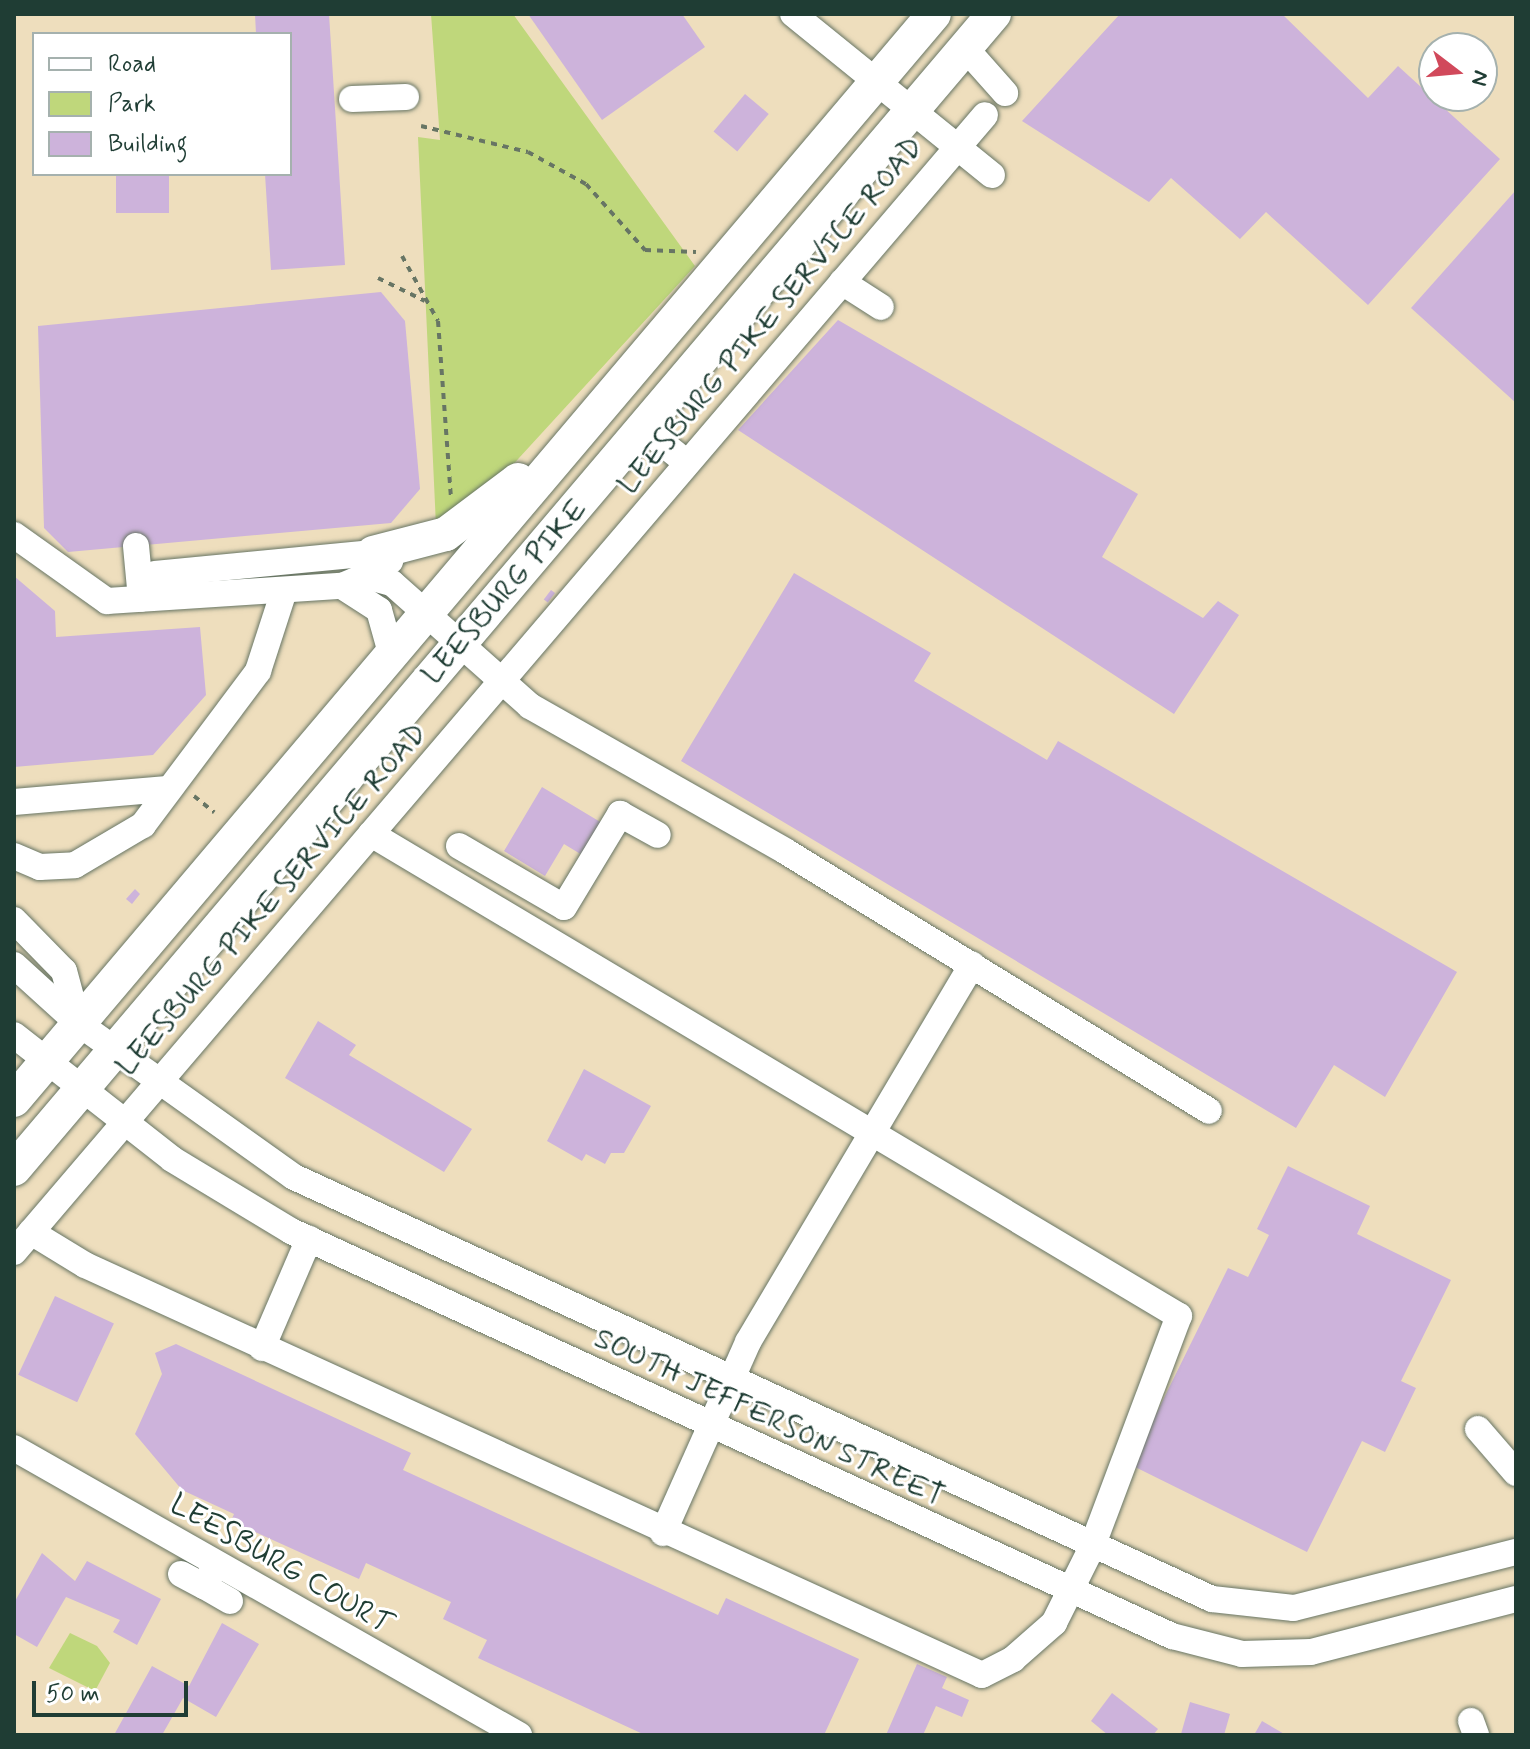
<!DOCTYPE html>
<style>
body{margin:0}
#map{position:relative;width:1530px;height:1749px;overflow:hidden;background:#eedebd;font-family:Mynerve,sans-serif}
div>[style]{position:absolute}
.green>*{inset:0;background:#bfd77b}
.building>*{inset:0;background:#cdb3db;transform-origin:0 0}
.path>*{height:4px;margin-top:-2px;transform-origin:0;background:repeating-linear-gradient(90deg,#677564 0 6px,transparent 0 12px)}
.roads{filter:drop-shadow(0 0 2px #677564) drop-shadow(0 0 2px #677564)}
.minor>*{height:26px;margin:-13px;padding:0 13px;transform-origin:13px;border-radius:13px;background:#fff}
.major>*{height:34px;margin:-17px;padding:0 17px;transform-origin:17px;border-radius:17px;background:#fff}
span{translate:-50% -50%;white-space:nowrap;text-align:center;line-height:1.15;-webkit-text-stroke:6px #fff;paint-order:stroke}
.street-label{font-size:30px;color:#1f3d34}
.frame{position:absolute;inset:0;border:16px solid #1f3d34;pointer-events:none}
.legend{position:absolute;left:32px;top:32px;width:260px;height:144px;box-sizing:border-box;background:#fff;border:2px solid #a5b1ae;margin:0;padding:10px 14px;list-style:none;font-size:24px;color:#1f3d34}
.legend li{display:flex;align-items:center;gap:16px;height:40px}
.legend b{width:40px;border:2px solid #a5b1ae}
.north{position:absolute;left:1418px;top:32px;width:80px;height:80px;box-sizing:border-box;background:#fff;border:2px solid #a5b1ae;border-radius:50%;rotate:106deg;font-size:22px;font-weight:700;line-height:32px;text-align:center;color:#1f3d34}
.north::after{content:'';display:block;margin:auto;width:28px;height:36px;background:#d1495b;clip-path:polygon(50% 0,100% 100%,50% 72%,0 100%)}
.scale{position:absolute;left:32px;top:1681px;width:156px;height:36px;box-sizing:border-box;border:4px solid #1f3d34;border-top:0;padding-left:10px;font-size:24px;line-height:28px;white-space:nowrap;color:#1f3d34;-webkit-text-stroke:6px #fff;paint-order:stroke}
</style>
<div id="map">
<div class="green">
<i style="clip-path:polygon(431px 14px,513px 14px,695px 266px,498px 481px,436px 526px,418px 137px,440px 140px)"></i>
<i style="clip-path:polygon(70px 1633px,97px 1646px,110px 1663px,95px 1691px,49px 1668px)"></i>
</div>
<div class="building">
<i style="clip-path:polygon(255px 14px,329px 14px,345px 265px,271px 270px,265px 174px,290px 174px,290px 34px,256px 34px)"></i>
<i style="clip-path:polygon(528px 14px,682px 14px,705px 47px,602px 120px)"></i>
<i style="clip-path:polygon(1120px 14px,1282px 14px,1368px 98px,1398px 66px,1500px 159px,1368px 305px,1266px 212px,1240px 239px,1171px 178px,1149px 202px,1022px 121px)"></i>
<i style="left:745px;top:94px;width:31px;height:49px;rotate:40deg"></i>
<i style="left:116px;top:174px;width:53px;height:39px"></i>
<i style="clip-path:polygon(1516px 190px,1516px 403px,1411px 308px)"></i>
<i style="clip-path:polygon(381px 292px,405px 321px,420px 489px,391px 523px,68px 552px,44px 528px,38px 326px)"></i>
<i style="clip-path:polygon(838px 320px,1138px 494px,1102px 557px,1203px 618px,1218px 601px,1239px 615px,1174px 714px,738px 430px)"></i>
<i style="clip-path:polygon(794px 573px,931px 653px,914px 681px,1047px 760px,1058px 741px,1457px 972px,1385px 1097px,1334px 1065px,1296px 1128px,681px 761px)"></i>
<i style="clip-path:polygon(14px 576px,55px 611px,56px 637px,200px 627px,206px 695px,153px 755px,14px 767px)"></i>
<i style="left:551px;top:590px;width:5px;height:12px;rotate:37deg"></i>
<i style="clip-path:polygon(542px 787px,607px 826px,587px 858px,564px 844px,545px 876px,504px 851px)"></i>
<i style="clip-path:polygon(135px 889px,140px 894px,132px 904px,126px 899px)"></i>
<i style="clip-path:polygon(318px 1021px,356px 1045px,349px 1055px,472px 1129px,444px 1172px,285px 1078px)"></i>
<i style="clip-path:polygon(584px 1069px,651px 1106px,624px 1153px,611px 1153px,605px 1164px,586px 1154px,582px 1161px,547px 1141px)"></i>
<i style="clip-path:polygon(1288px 1166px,1370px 1206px,1357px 1234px,1451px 1280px,1401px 1381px,1416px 1388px,1385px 1452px,1362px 1441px,1307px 1552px,1131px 1465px,1228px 1268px,1248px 1277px,1269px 1235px,1257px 1229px)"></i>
<i style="left:55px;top:1296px;width:65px;height:87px;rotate:25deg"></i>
<i style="clip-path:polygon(176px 1344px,411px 1453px,403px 1470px,718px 1615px,726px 1598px,859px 1659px,824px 1735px,645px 1735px,478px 1658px,487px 1640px,443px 1619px,451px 1602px,366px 1563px,359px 1579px,231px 1521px,234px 1514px,182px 1490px,135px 1434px,162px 1374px,155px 1353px)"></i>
<i style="clip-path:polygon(42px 1553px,75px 1581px,87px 1561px,161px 1599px,137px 1645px,113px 1632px,120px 1620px,66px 1597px,37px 1647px,14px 1634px,14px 1603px)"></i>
<i style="clip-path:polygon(222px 1623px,259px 1644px,216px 1717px,183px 1698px,162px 1735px,114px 1735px,152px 1666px,189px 1686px)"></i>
<i style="clip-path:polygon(917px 1664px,947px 1677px,942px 1688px,969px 1700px,962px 1717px,936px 1706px,923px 1735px,886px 1735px)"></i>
<i style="clip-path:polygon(1112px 1693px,1158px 1729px,1153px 1735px,1108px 1735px,1091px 1721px)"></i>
<i style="clip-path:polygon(1190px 1702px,1230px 1714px,1224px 1735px,1181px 1734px)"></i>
<i style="clip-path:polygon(1262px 1721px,1286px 1735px,1254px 1735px)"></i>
</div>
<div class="path">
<i style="left:421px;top:126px;width:110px;rotate:13.7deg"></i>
<i style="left:528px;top:152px;width:66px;rotate:28.9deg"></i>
<i style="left:586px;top:184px;width:89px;rotate:48.2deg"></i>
<i style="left:645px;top:250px;width:51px;rotate:2.2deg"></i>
<i style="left:402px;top:256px;width:74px;rotate:61deg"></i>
<i style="left:438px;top:321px;width:175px;rotate:85.8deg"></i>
<i style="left:378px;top:278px;width:52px;rotate:26.1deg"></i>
<i style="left:194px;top:796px;width:26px;rotate:39deg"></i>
</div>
<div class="roads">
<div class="minor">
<i style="left:793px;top:14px;width:256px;rotate:39deg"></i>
<i style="left:966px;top:49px;width:59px;rotate:48.4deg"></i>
<i style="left:352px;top:99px;width:54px;rotate:-2.1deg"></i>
<i style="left:842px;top:282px;width:46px;rotate:32.7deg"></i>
<i style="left:645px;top:429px;width:54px;rotate:39deg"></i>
<i style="left:14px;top:535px;width:114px;rotate:35.4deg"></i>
<i style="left:107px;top:601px;width:235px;rotate:-3.7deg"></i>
<i style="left:342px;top:586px;width:25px;rotate:-23deg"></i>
<i style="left:365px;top:576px;width:28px;rotate:15deg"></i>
<i style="left:392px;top:583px;width:185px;rotate:41.7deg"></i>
<i style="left:530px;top:706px;width:293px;rotate:29.6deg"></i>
<i style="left:785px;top:851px;width:497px;rotate:31.5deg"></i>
<i style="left:136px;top:546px;width:53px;rotate:84.6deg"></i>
<i style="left:155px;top:574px;width:219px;rotate:-5.5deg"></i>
<i style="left:373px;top:553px;width:19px;rotate:25deg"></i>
<i style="left:342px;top:586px;width:44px;rotate:33deg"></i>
<i style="left:379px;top:610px;width:45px;rotate:74.4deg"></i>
<i style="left:14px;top:802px;width:154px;rotate:-4.9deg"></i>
<i style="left:459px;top:846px;width:121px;rotate:30.2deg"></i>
<i style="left:564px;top:907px;width:109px;rotate:-58.9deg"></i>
<i style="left:620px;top:814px;width:43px;rotate:28.9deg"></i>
<i style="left:14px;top:856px;width:28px;rotate:23deg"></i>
<i style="left:40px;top:867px;width:35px;rotate:-3deg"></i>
<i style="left:75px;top:865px;width:79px;rotate:-30.5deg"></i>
<i style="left:143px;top:825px;width:192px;rotate:-53.2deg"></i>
<i style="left:258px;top:671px;width:84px;rotate:-72deg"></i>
<i style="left:14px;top:920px;width:71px;rotate:45.6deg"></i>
<i style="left:64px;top:971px;width:54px;rotate:74.9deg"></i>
<i style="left:14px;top:965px;width:86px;rotate:42.2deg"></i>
<i style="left:78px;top:1023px;width:265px;rotate:35.5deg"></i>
<i style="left:294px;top:1177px;width:1010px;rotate:24.69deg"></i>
<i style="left:1212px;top:1599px;width:82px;rotate:6.3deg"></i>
<i style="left:1294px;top:1608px;width:229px;rotate:-14.2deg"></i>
<i style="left:14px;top:1035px;width:201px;rotate:38.1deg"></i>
<i style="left:172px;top:1159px;width:139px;rotate:31.2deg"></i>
<i style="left:291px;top:1231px;width:970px;rotate:24.69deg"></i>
<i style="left:1172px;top:1636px;width:72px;rotate:14.4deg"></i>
<i style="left:1242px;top:1654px;width:69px;rotate:-1.7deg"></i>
<i style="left:1311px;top:1652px;width:212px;rotate:-14.5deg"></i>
<i style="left:31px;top:1232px;width:63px;rotate:31.4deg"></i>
<i style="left:85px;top:1265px;width:986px;rotate:24.56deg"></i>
<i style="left:982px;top:1675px;width:35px;rotate:-27deg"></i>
<i style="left:1013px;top:1659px;width:55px;rotate:-41.3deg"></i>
<i style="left:1054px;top:1623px;width:85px;rotate:-63.4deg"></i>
<i style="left:1092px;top:1547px;width:247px;rotate:-69.4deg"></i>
<i style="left:1179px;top:1316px;width:941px;rotate:-149.18deg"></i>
<i style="left:14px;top:1252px;width:1495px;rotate:-49.5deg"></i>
<i style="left:262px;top:1348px;width:119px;rotate:-66.7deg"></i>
<i style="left:1478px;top:1429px;width:58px;rotate:49.2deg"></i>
<i style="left:14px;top:1448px;width:581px;rotate:29.61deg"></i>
<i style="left:663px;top:1533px;width:209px;rotate:-66deg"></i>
<i style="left:748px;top:1342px;width:439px;rotate:-59.3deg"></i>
<i style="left:216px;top:1565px;width:24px;rotate:120deg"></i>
<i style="left:204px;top:1586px;width:30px;rotate:30deg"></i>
<i style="left:181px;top:1574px;width:26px;rotate:28deg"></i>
<i style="left:1471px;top:1721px;width:15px;rotate:70deg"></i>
</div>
<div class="major">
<i style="left:373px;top:553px;width:75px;rotate:-14.6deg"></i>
<i style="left:446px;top:534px;width:90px;rotate:-36.9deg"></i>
<i style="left:14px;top:1100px;width:1423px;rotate:-49.73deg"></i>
<i style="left:14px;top:1169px;width:1515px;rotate:-49.69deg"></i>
</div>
</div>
<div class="street-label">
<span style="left:771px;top:316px;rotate:-50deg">LEESBURG PIKE SERVICE ROAD</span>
<span style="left:505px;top:592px;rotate:-49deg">LEESBURG PIKE</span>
<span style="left:272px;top:900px;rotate:-49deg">LEESBURG PIKE SERVICE ROAD</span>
<span style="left:769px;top:1418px;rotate:25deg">SOUTH JEFFERSON STREET</span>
<span style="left:281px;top:1565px;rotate:30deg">LEESBURG COURT</span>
</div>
<div class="frame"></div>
<ul class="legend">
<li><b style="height:10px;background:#fff"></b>Road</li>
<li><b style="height:22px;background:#bfd77b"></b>Park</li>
<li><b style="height:22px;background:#cdb3db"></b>Building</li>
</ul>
<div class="north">N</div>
<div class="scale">50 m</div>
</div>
